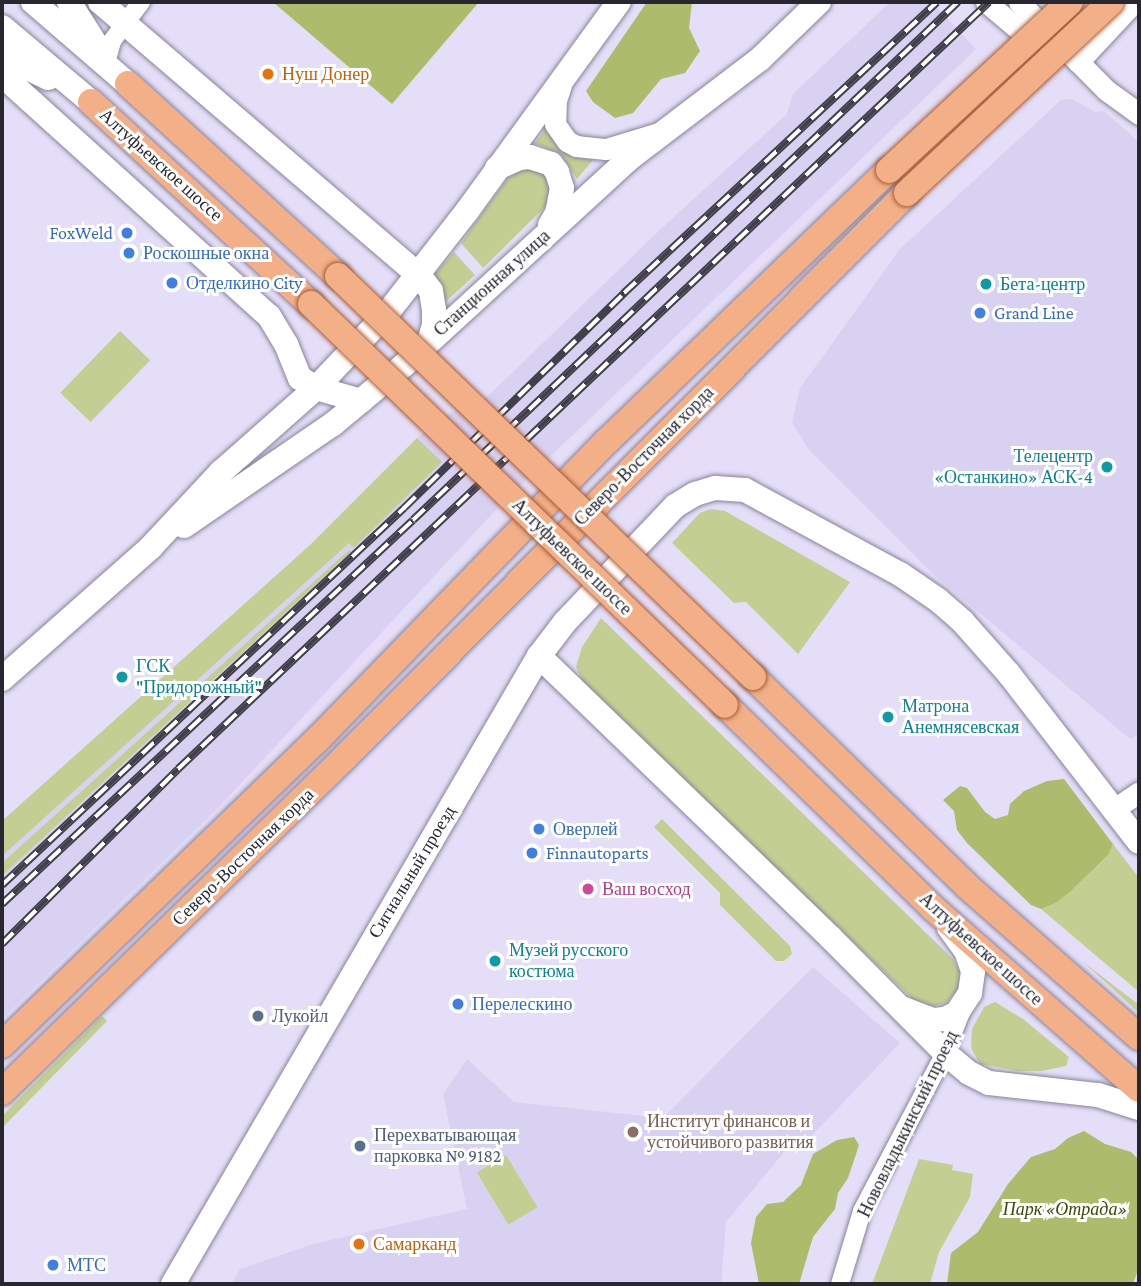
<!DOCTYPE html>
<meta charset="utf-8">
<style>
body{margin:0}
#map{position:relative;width:1141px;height:1286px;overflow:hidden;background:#e4def8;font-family:"Crimson Pro",serif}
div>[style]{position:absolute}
.built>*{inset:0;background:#d9d1f2}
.green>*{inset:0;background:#c3cf92;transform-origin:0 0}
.forest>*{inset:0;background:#adbb6c}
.roads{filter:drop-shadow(0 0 2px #89839b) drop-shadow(0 0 2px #89839b)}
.minor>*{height:18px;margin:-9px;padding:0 9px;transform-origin:9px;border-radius:9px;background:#fff}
.tertiary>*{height:21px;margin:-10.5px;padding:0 10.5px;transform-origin:10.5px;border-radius:10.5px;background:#fff}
.secondary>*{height:24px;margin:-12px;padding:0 12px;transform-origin:12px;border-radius:12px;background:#fff}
.primary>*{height:26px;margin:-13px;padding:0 13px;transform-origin:13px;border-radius:13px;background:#f2af88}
.rail>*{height:8px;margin-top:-4px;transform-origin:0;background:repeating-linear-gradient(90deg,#fff 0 16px,#413f4a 0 32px);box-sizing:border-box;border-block:2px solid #413f4a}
.bridges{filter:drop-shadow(0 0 2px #a65c35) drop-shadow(0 0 2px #a65c35)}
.primary-bridge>*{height:26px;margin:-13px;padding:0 13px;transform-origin:13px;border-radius:13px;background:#f2af88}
.dots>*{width:19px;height:19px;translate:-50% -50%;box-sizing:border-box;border:4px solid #fff;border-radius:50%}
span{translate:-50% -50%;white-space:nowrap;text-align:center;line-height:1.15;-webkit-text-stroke:6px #fff;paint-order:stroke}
.food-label{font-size:18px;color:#c56008}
.left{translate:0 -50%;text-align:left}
.street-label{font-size:18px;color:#28262f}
.shop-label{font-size:18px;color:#366cbe}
.right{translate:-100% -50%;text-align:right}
.culture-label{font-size:18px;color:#0d838f}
.hotel-label{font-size:18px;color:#b23c85}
.service-label{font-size:18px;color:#4e5e75}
.education-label{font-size:18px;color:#785e54}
.park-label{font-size:18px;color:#3f470b;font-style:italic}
.frame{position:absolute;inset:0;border:4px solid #28262f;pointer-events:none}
</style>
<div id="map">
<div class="built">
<i style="clip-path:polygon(890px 2px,932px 2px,976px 49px,506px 499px,218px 808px,2px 1019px,2px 821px,309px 546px,417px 438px,443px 416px,484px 400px,664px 226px,787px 114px,793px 94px)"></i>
<i style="clip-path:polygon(1072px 99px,1095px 112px,1104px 111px,1139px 142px,1139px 734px,1130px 739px,934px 575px,808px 449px,792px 422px,800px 388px,900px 249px,1061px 100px)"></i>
<i style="clip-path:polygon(813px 967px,900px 1043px,803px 1145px,795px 1139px,726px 1222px,721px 1284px,232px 1284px,240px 1269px,313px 1244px,467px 1209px,443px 1094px,467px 1059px,514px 1102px,663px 1118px)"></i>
</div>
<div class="green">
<i style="clip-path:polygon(546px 128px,577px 157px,593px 160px,577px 179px,561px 154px,535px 143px)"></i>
<i style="clip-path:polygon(521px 166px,549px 174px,550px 202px,483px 268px,461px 243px,507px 179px)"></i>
<i style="clip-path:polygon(454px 252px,475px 275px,444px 303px,433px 276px)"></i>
<i style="left:120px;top:331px;width:42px;height:86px;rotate:44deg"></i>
<i style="clip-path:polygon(417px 438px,442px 462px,354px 548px,349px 543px,2px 856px,2px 821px,309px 546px)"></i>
<i style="clip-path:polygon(711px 509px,725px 511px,850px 582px,798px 654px,746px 602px,734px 603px,672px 543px,700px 513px)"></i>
<i style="clip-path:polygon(349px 550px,351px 552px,2px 876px,2px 863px)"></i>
<i style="clip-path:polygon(601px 618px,953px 959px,960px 972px,958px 989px,946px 1003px,932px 1006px,915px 1001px,584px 685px,576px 667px,582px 647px)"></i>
<i style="clip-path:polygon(662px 819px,790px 946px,792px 954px,784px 961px,776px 961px,720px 905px,720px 893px,654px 827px)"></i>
<i style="clip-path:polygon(1113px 844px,1139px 878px,1139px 992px,1041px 909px,1056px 903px,1071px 891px,1109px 854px)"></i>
<i style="clip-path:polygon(1082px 961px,1139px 1005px,1139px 1013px,1112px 988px)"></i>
<i style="clip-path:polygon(995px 1002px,1023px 1019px,1069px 1057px,1066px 1066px,1041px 1071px,1018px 1071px,980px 1064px,971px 1048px,972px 1029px,984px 1007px)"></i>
<i style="clip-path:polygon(102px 1016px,107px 1021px,2px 1128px,2px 1116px)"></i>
<i style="left:506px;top:1155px;width:61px;height:34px;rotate:59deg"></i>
<i style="clip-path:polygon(919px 1159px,953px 1165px,952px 1170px,973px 1174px,970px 1197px,939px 1252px,930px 1284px,872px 1284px)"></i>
</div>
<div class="forest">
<i style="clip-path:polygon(273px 2px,479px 2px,392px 104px)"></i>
<i style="clip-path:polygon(647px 2px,692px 2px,689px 28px,700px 51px,685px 73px,661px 79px,633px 113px,615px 118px,593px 102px,586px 91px)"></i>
<i style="clip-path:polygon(1064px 779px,1113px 844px,1109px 854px,1071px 891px,1056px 903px,1041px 909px,1031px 905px,967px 843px,957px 830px,954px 811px,943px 800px,960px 786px,967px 788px,985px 812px,995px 819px,1008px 815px,1010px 804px,1024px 791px,1047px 781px)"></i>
<i style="clip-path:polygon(1084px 1131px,1105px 1144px,1131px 1152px,1139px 1160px,1139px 1267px,1133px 1284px,947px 1284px,951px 1253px,978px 1232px,1008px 1184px,1031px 1157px,1055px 1149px,1068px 1138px)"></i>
<i style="clip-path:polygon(854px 1137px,859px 1145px,848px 1178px,838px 1193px,835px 1209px,813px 1237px,799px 1284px,759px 1284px,751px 1243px,756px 1217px,767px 1204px,783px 1202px,801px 1185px,813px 1154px,837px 1140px)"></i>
</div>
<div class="roads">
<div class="minor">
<i style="left:107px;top:59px;width:19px;rotate:-74deg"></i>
<i style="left:112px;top:41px;width:49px;rotate:-53.4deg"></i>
<i style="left:840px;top:1284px;width:76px;rotate:-73.2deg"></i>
<i style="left:862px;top:1211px;width:178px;rotate:-62.3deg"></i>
<i style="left:945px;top:1053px;width:49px;rotate:-68.6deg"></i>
</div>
<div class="tertiary">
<i style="left:986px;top:2px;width:48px;rotate:40deg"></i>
<i style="left:1023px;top:33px;width:23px;rotate:18deg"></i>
<i style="left:1019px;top:2px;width:124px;rotate:45.3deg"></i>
<i style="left:1106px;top:90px;width:41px;rotate:36deg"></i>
<i style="left:1078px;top:62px;width:82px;rotate:-47deg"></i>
<i style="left:561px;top:85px;width:16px;rotate:108deg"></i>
<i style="left:556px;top:100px;width:24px;rotate:92deg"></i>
<i style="left:555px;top:124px;width:21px;rotate:55deg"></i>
<i style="left:567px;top:141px;width:10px;rotate:29deg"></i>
<i style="left:576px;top:146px;width:30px;rotate:6deg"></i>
<i style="left:606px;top:149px;width:55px;rotate:-16.8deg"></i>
<i style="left:1114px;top:809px;width:30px;rotate:-34deg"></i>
</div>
<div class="secondary">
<i style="left:33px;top:2px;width:125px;rotate:40.8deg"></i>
<i style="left:69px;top:2px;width:52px;rotate:57.5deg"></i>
<i style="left:100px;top:2px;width:420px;rotate:40.6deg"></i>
<i style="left:419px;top:275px;width:20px;rotate:53deg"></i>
<i style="left:431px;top:291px;width:19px;rotate:81deg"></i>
<i style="left:434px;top:310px;width:15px;rotate:90deg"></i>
<i style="left:434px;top:325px;width:17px;rotate:107deg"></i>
<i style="left:2px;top:27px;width:116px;rotate:40.1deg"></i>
<i style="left:2px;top:56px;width:51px;rotate:25.6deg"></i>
<i style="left:2px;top:75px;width:360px;rotate:42.1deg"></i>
<i style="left:269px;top:316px;width:33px;rotate:59deg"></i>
<i style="left:286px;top:344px;width:37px;rotate:68deg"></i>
<i style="left:300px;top:378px;width:19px;rotate:32deg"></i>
<i style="left:316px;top:388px;width:47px;rotate:16.1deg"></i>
<i style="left:497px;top:168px;width:24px;rotate:-24deg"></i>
<i style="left:519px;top:158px;width:11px;rotate:-5deg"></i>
<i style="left:530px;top:157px;width:22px;rotate:18deg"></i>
<i style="left:551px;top:164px;width:10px;rotate:53deg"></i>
<i style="left:557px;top:172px;width:17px;rotate:73deg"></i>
<i style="left:562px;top:188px;width:25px;rotate:101deg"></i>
<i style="left:557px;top:213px;width:14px;rotate:120deg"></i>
<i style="left:184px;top:526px;width:181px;rotate:-34.4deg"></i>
<i style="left:333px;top:424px;width:92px;rotate:-39.7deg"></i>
<i style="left:404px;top:365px;width:306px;rotate:-42.5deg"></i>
<i style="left:630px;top:158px;width:163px;rotate:-37.3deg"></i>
<i style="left:760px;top:59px;width:82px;rotate:-44deg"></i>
<i style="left:539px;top:656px;width:405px;rotate:44deg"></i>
<i style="left:830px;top:937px;width:163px;rotate:45.2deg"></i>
<i style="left:945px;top:1053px;width:31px;rotate:40deg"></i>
<i style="left:969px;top:1073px;width:22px;rotate:27deg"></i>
<i style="left:989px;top:1083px;width:110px;rotate:6.3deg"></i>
<i style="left:1098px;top:1095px;width:43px;rotate:17.6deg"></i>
<i style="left:2px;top:679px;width:199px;rotate:-41.5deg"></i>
<i style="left:151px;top:547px;width:103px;rotate:-47deg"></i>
<i style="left:221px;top:472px;width:127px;rotate:-41.5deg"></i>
<i style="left:316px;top:388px;width:106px;rotate:-46.5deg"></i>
<i style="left:389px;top:311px;width:127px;rotate:-52deg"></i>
<i style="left:467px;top:211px;width:258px;rotate:-54deg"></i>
<i style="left:904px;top:1009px;width:31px;rotate:21deg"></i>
<i style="left:933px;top:1020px;width:12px;rotate:-5deg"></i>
<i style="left:945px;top:1019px;width:13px;rotate:-27deg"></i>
<i style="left:957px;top:1013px;width:24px;rotate:-57deg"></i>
<i style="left:970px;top:993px;width:22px;rotate:-82deg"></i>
<i style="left:973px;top:971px;width:21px;rotate:-109deg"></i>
<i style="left:966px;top:951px;width:29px;rotate:-126deg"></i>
<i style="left:173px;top:1284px;width:727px;rotate:-59.77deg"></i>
<i style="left:539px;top:656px;width:43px;rotate:-52.6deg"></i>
<i style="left:565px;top:622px;width:160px;rotate:-46.5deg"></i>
<i style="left:675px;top:506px;width:23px;rotate:-31deg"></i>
<i style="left:695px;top:494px;width:21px;rotate:-17deg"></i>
<i style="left:715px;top:488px;width:30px;rotate:4deg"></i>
<i style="left:745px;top:490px;width:176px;rotate:28.5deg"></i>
<i style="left:900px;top:574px;width:46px;rotate:34.4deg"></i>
<i style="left:938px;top:600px;width:33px;rotate:41deg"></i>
<i style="left:963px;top:622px;width:69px;rotate:48.5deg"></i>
<i style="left:1009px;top:674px;width:212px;rotate:52.3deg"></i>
</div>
<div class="primary">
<i style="left:128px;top:84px;width:285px;rotate:42.4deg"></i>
<i style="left:91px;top:102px;width:299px;rotate:42.6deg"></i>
<i style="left:753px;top:677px;width:299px;rotate:44.3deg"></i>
<i style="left:967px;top:886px;width:229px;rotate:41.3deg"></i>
<i style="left:725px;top:705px;width:291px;rotate:44.3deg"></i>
<i style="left:933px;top:908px;width:274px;rotate:41.3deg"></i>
<i style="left:2px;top:1045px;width:437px;rotate:-44.1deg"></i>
<i style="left:316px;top:741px;width:418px;rotate:-45.9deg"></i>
<i style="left:607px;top:441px;width:391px;rotate:-43.9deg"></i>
<i style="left:2px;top:1092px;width:477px;rotate:-44.3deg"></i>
<i style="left:343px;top:759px;width:799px;rotate:-45.1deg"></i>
</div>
</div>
<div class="rail">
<i style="left:2px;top:885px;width:551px;rotate:-43.16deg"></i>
<i style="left:404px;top:508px;width:308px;rotate:-44.3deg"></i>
<i style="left:624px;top:293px;width:427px;rotate:-42.9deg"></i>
<i style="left:2px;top:904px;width:562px;rotate:-43.05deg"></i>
<i style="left:413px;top:520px;width:752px;rotate:-43.55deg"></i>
<i style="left:2px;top:944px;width:248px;rotate:-44.8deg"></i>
<i style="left:178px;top:769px;width:1116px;rotate:-43.4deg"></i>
</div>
<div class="bridges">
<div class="primary-bridge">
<i style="left:889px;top:170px;width:247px;rotate:-42.9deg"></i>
<i style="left:907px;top:193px;width:279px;rotate:-43.1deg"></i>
<i style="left:338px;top:276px;width:577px;rotate:44.02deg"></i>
<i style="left:311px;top:304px;width:576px;rotate:44.09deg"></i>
</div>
</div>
<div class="dots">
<i style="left:268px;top:74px;background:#e8710a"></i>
<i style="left:127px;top:233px;background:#3f7fe0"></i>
<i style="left:129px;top:253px;background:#3f7fe0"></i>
<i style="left:172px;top:283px;background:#3f7fe0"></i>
<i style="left:986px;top:284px;background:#0f9aa8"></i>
<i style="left:980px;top:313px;background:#3f7fe0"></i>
<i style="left:1107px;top:467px;background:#0f9aa8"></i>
<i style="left:122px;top:677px;background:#0f9aa8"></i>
<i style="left:888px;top:717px;background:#0f9aa8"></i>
<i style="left:539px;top:829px;background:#3f7fe0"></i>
<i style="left:532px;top:853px;background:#3f7fe0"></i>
<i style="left:588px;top:889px;background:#d1479c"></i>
<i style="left:495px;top:961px;background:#0f9aa8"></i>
<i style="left:458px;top:1004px;background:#3f7fe0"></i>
<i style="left:258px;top:1016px;background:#5c6f8a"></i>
<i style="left:633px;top:1132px;background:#8d6e63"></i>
<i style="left:360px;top:1146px;background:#5c6f8a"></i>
<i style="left:359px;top:1244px;background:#e8710a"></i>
<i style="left:53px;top:1265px;background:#3f7fe0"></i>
</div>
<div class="food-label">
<span class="left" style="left:282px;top:74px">Нуш Донер</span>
<span class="left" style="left:373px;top:1244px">Самарканд</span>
</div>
<div class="street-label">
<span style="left:161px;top:165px;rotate:42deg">Алтуфьевское шоссе</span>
<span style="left:492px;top:283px;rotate:-42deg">Станционная улица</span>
<span style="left:644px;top:456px;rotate:-45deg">Северо-Восточная хорда</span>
<span style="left:572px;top:557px;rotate:44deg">Алтуфьевское шоссе</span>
<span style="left:243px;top:857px;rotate:-44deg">Северо-Восточная хорда</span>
<span style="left:412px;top:872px;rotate:-59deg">Сигнальный проезд</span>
<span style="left:981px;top:949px;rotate:42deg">Алтуфьевское шоссе</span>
<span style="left:908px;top:1124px;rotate:-64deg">Нововладыкинский проезд</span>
</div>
<div class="shop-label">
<span class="right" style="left:113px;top:233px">FoxWeld</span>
<span class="left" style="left:143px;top:253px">Роскошные окна</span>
<span class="left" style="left:186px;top:283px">Отделкино City</span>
<span class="left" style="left:994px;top:313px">Grand Line</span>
<span class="left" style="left:553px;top:829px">Оверлей</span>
<span class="left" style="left:546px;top:853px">Finnautoparts</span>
<span class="left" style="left:472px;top:1004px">Перелескино</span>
<span class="left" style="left:67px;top:1265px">МТС</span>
</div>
<div class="culture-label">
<span class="left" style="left:1000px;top:284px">Бета-центр</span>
<span class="right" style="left:1093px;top:467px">Телецентр<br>«Останкино» АСК-4</span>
<span class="left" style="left:136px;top:677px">ГСК<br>"Придорожный"</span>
<span class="left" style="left:902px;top:717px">Матрона<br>Анемнясевская</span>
<span class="left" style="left:509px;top:961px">Музей русского<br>костюма</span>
</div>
<div class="hotel-label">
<span class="left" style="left:602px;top:889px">Ваш восход</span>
</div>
<div class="service-label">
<span class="left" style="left:272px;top:1016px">Лукойл</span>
<span class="left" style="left:374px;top:1146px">Перехватывающая<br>парковка № 9182</span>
</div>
<div class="education-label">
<span class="left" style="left:647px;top:1132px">Институт финансов и<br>устойчивого развития</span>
</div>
<div class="park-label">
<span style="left:1065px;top:1209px">Парк «Отрада»</span>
</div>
<div class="frame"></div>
</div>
